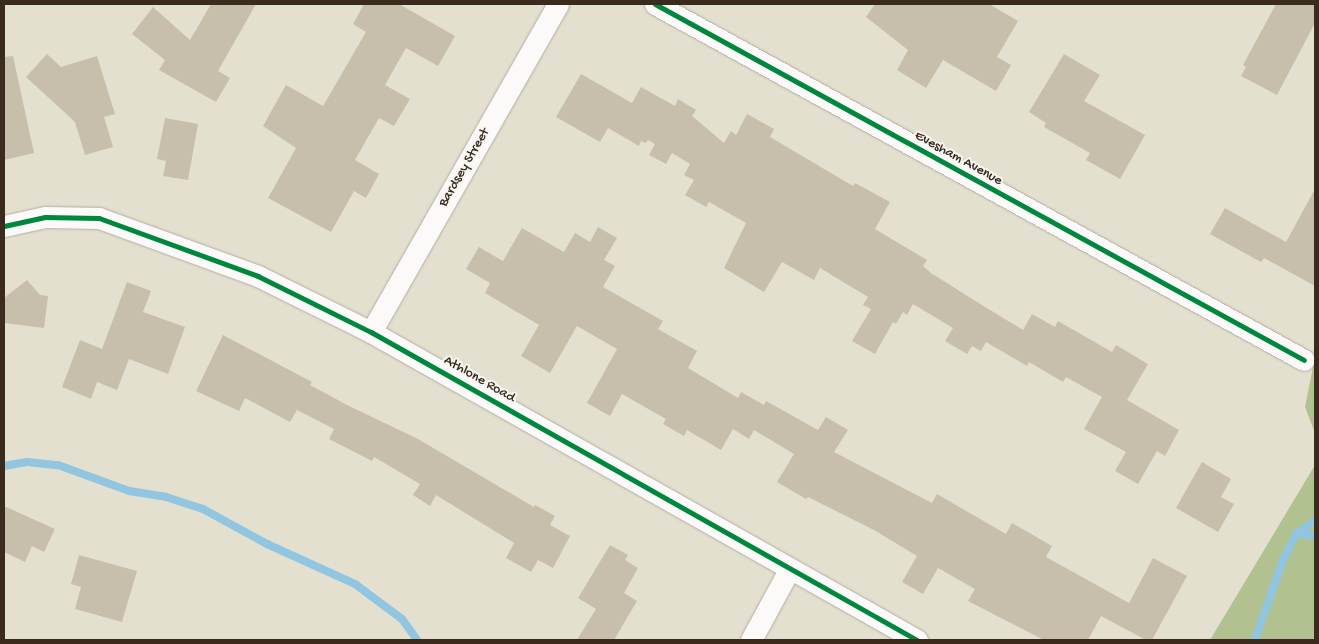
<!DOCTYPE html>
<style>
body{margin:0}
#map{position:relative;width:1319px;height:644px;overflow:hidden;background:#e4e0d0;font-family:"Gochi Hand",sans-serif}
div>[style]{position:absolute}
.forest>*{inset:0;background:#b1c190}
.stream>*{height:8px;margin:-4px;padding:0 4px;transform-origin:4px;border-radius:4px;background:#91c5e0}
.building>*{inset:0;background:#c8beac}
.roads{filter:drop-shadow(0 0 1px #b2aea3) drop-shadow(0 0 1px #b2aea3)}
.street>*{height:21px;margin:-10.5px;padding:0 10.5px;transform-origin:10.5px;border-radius:10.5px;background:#fbfaf8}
.cycleway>*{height:5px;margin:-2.5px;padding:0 2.5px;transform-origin:2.5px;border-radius:2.5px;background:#00873e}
span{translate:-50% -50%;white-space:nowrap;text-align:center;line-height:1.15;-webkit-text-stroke:4px #f6f6f2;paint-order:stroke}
.street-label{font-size:14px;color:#3b2a1e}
.frame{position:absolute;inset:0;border:5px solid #3b2a1e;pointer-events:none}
</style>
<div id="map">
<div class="forest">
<i style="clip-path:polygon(1315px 357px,1315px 433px,1305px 407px)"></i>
<i style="clip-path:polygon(1315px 465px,1315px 640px,1210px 640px)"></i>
</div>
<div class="stream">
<i style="left:4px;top:466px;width:23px;rotate:-10deg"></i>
<i style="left:27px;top:462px;width:31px;rotate:6deg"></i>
<i style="left:58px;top:465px;width:76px;rotate:20.1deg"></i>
<i style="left:129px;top:491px;width:37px;rotate:9deg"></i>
<i style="left:166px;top:497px;width:39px;rotate:18deg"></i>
<i style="left:203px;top:509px;width:73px;rotate:28.7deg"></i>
<i style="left:267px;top:544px;width:97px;rotate:24.4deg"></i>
<i style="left:355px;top:584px;width:59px;rotate:36.7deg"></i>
<i style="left:402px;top:619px;width:26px;rotate:54deg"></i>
<i style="left:1297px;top:533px;width:18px;rotate:9deg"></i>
<i style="left:1255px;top:640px;width:85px;rotate:-70.7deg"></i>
<i style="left:1283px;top:560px;width:30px;rotate:-63deg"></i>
<i style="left:1297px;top:533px;width:22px;rotate:-34deg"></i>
</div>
<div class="building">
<i style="clip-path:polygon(211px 4px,256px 4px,218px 71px,230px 78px,216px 102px,159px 70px,165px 60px,132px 34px,153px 7px,190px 40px)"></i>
<i style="clip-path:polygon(364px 4px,399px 4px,455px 36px,438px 66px,406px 48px,385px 85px,410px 99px,394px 126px,379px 118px,355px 160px,379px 174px,366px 198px,354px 191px,331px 232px,268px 198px,296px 148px,263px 126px,286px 85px,323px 106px,366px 32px,353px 24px)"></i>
<i style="clip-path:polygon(875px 4px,989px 4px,1018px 21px,997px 57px,1011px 65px,996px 91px,943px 60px,926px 88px,897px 70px,908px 50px,866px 17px)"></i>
<i style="clip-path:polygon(1276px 4px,1315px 4px,1315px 23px,1277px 95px,1241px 76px,1246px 67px,1243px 65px)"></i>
<i style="clip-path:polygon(47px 54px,61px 67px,97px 56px,115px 114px,104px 117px,113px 147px,85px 155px,75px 122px,26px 77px)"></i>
<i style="clip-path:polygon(1064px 54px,1100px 75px,1084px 101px,1145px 135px,1120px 179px,1086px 160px,1090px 153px,1044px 127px,1046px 123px,1029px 112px)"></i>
<i style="clip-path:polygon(13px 56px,34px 153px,4px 160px,4px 57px)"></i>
<i style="clip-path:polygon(581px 74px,632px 103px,641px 87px,675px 106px,678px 99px,696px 110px,692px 116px,724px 143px,731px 131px,736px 135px,747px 114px,774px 129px,770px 137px,853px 186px,855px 183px,890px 202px,875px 229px,927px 260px,923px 266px,931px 273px,977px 302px,1023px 330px,1032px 314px,1055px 327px,1058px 321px,1112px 352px,1116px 345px,1148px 364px,1127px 400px,1179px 430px,1165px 456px,1157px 451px,1138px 484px,1115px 471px,1126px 452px,1084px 429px,1102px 397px,1066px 377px,1063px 382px,1029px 362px,1027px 366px,986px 342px,981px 351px,972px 346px,967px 354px,945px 341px,953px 328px,913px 304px,907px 315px,903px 312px,896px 324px,893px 322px,875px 354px,852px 341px,871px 309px,863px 305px,868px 297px,820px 268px,814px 280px,782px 262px,764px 292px,724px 268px,746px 223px,709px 202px,706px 207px,685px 195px,694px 180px,684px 175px,690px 164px,672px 153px,666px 164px,649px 155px,655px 144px,648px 140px,646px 143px,641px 141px,639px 146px,608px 128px,600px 142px,556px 117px)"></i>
<i style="clip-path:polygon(165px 118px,198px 124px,188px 180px,163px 176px,166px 161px,157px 159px)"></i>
<i style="clip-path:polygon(1315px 189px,1315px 286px,1264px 258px,1261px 262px,1210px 234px,1225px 208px,1286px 242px)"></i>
<i style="clip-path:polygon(598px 227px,617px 238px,604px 260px,615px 266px,603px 287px,663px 321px,658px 329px,697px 351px,688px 368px,738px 398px,741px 392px,764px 405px,766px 401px,818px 430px,826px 417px,848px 430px,834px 452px,932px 503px,937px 494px,1006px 534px,1012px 523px,1052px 546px,1046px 557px,1129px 603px,1153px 558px,1187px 576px,1152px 640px,1146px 640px,1101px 616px,1088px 640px,1044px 640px,968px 601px,975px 589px,938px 568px,923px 594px,902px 582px,917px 556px,874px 530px,808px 497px,806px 499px,777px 482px,794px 454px,754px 430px,749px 439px,733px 429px,721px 450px,687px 430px,684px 436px,663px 424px,666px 419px,622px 394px,610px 416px,587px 403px,617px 349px,577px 326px,550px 373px,521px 356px,539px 325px,485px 293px,490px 283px,466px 269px,479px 247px,503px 261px,522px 228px,564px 252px,575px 233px,590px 242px)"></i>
<i style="clip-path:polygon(27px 280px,40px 295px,48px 296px,44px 328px,4px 323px,4px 298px)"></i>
<i style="clip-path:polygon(127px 282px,151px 291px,143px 312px,185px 327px,168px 374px,129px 359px,117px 390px,97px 382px,91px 399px,62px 387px,80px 340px,102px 349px)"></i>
<i style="clip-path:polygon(223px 335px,312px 382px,310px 385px,347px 405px,418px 439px,534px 507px,535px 505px,555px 516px,550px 525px,570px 536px,553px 568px,538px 560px,531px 572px,506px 558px,514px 543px,436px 495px,430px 506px,413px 495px,420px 484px,374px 457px,372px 461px,329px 439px,334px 429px,297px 410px,290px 422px,245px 398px,239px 411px,196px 391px)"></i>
<i style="clip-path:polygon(1202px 462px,1231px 479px,1221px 497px,1234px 504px,1218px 532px,1176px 508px)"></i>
<i style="clip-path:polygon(4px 506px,55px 529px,44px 552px,32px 546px,25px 562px,4px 552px)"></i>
<i style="clip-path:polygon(610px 545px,628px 555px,625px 560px,638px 568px,624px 593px,637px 601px,614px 640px,577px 640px,596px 609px,578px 598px)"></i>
<i style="clip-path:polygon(79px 555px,137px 571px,122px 622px,75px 609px,81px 587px,71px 584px)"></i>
</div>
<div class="roads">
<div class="street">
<i style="left:655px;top:4px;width:740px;rotate:28.75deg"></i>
<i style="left:4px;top:226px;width:42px;rotate:-12.4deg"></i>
<i style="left:45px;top:217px;width:54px;rotate:1.1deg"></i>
<i style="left:99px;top:218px;width:169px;rotate:20deg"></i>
<i style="left:258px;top:276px;width:126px;rotate:26.4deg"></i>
<i style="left:371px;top:332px;width:627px;rotate:29.43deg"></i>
<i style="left:371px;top:332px;width:378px;rotate:-60.3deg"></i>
<i style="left:751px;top:640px;width:80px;rotate:-61.5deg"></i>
</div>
</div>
<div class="cycleway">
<i style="left:655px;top:4px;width:740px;rotate:28.75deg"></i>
<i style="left:4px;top:226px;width:42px;rotate:-12.4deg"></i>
<i style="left:45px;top:217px;width:54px;rotate:1.1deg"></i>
<i style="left:99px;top:218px;width:169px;rotate:20deg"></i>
<i style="left:258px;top:276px;width:126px;rotate:26.4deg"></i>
<i style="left:371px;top:332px;width:627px;rotate:29.43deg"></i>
</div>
<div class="street-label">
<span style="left:958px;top:159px;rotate:29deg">Evesham Avenue</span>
<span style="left:465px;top:168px;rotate:-60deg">Bardsey Street</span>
<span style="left:479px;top:380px;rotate:30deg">Athlone Road</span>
</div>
<div class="frame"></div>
</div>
